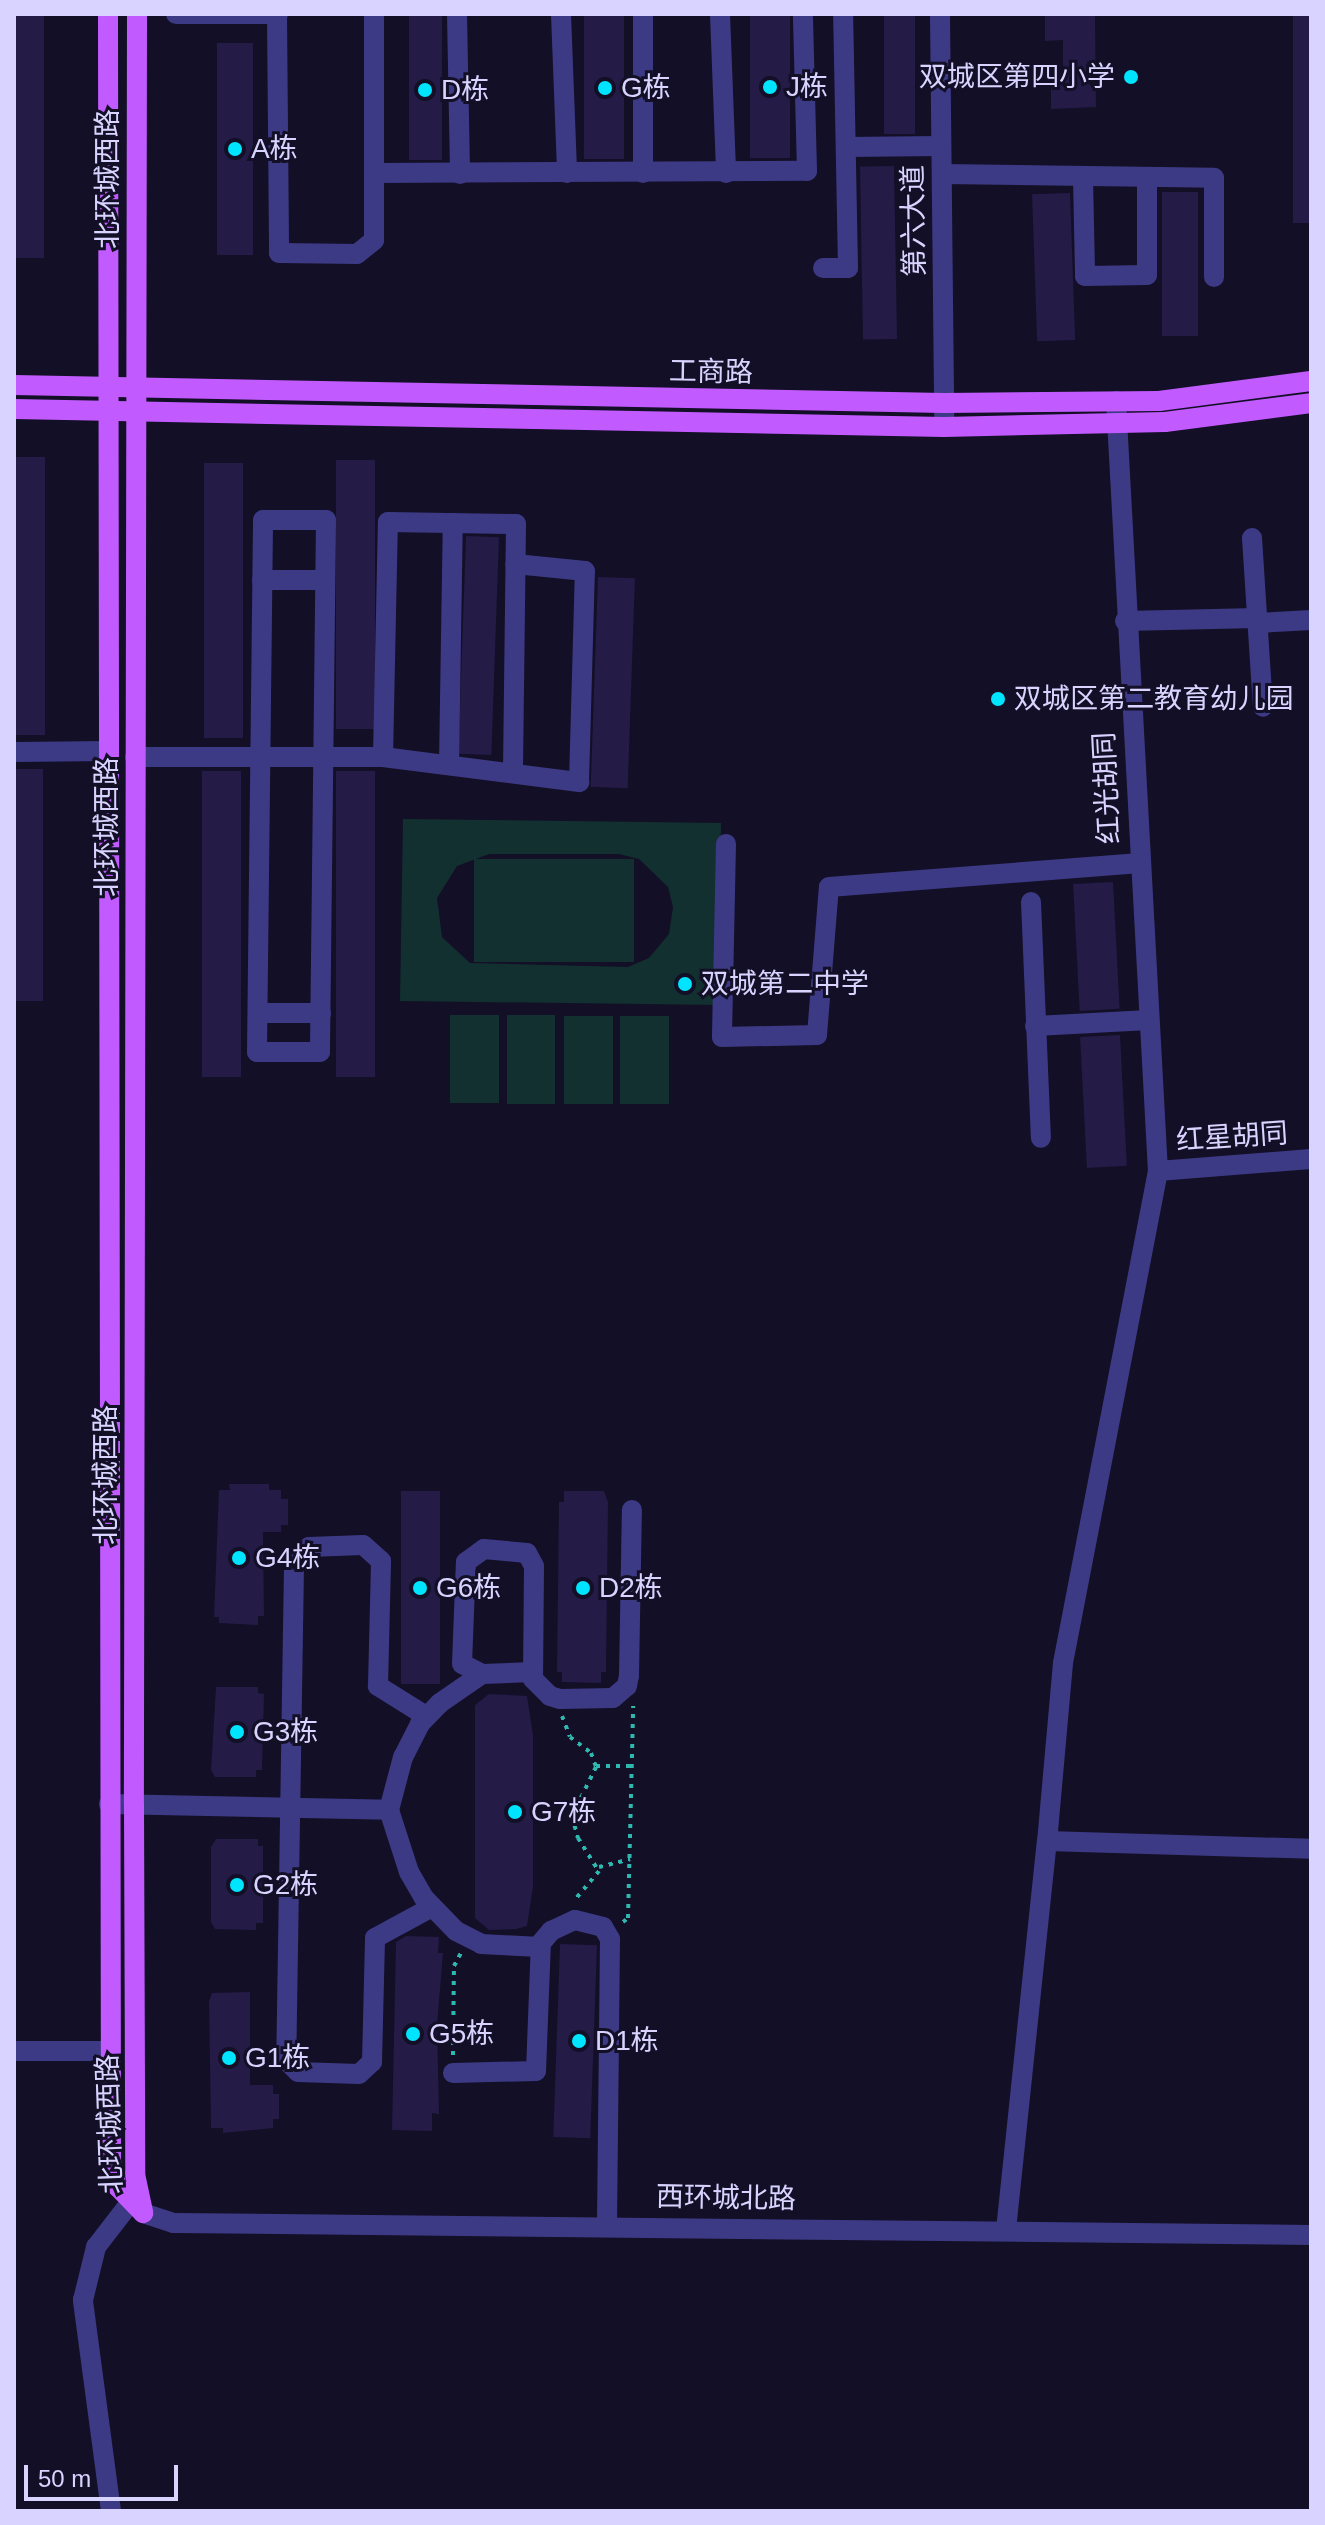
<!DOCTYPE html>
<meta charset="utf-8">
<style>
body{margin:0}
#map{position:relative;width:1325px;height:2525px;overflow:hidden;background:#130f26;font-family:Helvetica,"Noto Sans SC",sans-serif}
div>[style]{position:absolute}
.green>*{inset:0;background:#12302f;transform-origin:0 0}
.building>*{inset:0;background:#241b47;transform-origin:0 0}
.path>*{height:4px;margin-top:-2px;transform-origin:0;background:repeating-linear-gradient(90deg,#2fb8b0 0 4px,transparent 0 10px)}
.minor>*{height:20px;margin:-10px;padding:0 10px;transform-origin:10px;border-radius:10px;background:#3d3a85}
.major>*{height:20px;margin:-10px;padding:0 10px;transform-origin:10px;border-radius:10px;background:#c25bff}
.dots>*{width:22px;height:22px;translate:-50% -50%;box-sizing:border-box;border:4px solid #130f26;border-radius:50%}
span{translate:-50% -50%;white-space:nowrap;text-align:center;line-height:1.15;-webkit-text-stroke:6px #130f26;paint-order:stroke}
.poi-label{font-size:28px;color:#d9d4ff}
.right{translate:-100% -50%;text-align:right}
.left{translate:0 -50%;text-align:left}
.street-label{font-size:28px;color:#d9d4ff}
.frame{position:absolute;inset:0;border:16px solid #d9d4ff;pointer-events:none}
.scale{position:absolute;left:24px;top:2465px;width:154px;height:36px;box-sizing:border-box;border:4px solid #d9d4ff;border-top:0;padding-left:10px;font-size:24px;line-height:28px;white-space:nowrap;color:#d9d4ff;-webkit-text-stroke:6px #130f26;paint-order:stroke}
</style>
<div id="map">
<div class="green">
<i style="clip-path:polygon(evenodd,403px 819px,721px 823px,718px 1005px,400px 1001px,403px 819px,489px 854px,619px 854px,639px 859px,668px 887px,673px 907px,669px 934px,649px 958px,628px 967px,470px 963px,442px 937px,437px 898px,457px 866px,489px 854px)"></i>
<i style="left:474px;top:859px;width:160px;height:103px"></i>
<i style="left:450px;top:1015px;width:49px;height:88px"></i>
<i style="left:507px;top:1015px;width:48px;height:89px"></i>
<i style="left:564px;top:1016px;width:49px;height:88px"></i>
<i style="left:620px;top:1016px;width:49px;height:88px"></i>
</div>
<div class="building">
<i style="left:14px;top:14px;width:30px;height:244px"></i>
<i style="left:409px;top:14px;width:33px;height:146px"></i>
<i style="left:584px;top:14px;width:40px;height:145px"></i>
<i style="left:750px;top:14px;width:40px;height:144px"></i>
<i style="left:884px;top:14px;width:31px;height:120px"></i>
<i style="clip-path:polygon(1045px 14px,1095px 14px,1096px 107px,1051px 109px,1051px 73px,1063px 73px,1063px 40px,1045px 41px)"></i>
<i style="left:1293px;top:14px;width:18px;height:209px"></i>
<i style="left:217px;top:43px;width:36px;height:212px"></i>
<i style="left:894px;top:166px;width:173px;height:34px;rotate:89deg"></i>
<i style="left:1162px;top:192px;width:36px;height:144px"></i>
<i style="left:1070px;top:193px;width:147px;height:38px;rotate:88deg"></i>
<i style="left:14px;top:457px;width:31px;height:278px"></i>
<i style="left:336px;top:460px;width:39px;height:269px"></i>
<i style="left:204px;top:463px;width:39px;height:275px"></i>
<i style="left:466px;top:536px;width:33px;height:218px;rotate:2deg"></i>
<i style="left:598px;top:577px;width:37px;height:210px;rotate:2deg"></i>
<i style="left:14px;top:769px;width:29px;height:232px"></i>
<i style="left:202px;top:771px;width:39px;height:306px"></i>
<i style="left:336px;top:771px;width:39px;height:306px"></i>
<i style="left:1113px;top:882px;width:127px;height:40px;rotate:87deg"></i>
<i style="left:1120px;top:1035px;width:131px;height:40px;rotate:87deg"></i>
<i style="clip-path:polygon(229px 1484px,269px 1484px,269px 1490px,281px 1490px,281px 1499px,288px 1499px,288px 1525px,281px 1525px,281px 1532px,263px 1532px,264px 1616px,258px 1616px,258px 1625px,219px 1623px,219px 1617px,214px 1617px,219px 1490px,230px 1490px)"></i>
<i style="left:401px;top:1491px;width:39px;height:193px"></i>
<i style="clip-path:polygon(564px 1491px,604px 1491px,608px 1502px,606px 1672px,601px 1672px,601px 1683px,562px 1682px,562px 1672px,557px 1672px,559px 1502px,564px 1502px)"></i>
<i style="clip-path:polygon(216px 1687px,258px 1687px,258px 1693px,264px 1694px,262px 1770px,256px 1770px,256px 1777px,215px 1777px,211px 1770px)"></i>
<i style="clip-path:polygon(489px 1694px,527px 1696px,533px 1735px,533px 1887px,527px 1926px,516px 1929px,489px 1930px,475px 1918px,475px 1705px)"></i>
<i style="clip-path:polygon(216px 1839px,258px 1839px,258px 1846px,263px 1846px,263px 1923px,256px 1923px,256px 1930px,215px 1929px,211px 1922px,211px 1847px)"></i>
<i style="clip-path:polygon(406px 1936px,439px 1937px,438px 1953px,443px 1953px,437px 2025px,439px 2114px,432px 2113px,432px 2131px,392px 2130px,396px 1942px)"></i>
<i style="left:560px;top:1944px;width:37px;height:193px;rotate:2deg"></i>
<i style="clip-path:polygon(250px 1992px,250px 2085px,273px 2085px,273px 2094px,279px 2094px,279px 2119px,273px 2119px,273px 2128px,223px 2133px,223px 2128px,211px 2128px,209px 2001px,212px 1993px)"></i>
</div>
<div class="path">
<i style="left:562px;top:1716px;width:22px;rotate:69deg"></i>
<i style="left:570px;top:1737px;width:26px;rotate:37deg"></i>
<i style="left:591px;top:1753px;width:15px;rotate:70deg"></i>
<i style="left:596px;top:1767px;width:55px;rotate:116.1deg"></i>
<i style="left:572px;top:1816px;width:23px;rotate:75deg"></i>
<i style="left:578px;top:1838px;width:39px;rotate:58deg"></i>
<i style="left:599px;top:1871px;width:38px;rotate:130deg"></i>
<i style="left:596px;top:1766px;width:36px"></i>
<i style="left:599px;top:1867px;width:32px;rotate:-14deg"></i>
<i style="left:623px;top:1922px;width:6px;rotate:-39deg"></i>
<i style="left:628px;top:1918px;width:212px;rotate:-88.6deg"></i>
<i style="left:453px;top:2055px;width:89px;rotate:-89.4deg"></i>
<i style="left:454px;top:1966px;width:15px;rotate:-62deg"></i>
</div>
<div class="minor">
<i style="left:176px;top:14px;width:102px"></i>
<i style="left:277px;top:14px;width:239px;rotate:89.5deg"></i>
<i style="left:279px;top:253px;width:78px;rotate:0.7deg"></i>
<i style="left:357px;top:254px;width:22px;rotate:-39deg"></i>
<i style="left:374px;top:240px;width:226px;rotate:-90deg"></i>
<i style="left:457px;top:14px;width:160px;rotate:88.9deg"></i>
<i style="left:561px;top:14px;width:159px;rotate:87.8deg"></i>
<i style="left:643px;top:14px;width:159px;rotate:90deg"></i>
<i style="left:720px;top:14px;width:159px;rotate:87.8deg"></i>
<i style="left:940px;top:14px;width:413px;rotate:89.4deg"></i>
<i style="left:846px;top:147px;width:95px;rotate:-0.6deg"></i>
<i style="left:374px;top:173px;width:433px;rotate:-0.3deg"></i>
<i style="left:807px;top:171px;width:157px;rotate:-91.5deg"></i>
<i style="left:942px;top:174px;width:272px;rotate:0.8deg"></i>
<i style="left:1214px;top:178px;width:99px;rotate:90deg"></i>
<i style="left:1083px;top:177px;width:99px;rotate:88.8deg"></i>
<i style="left:1085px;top:276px;width:62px;rotate:-0.9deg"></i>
<i style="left:1147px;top:275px;width:98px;rotate:-90deg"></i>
<i style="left:823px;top:268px;width:25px"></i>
<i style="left:848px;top:268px;width:254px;rotate:-91.1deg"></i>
<i style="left:1116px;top:401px;width:771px;rotate:86.88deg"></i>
<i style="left:1158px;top:1171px;width:501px;rotate:100.93deg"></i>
<i style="left:1063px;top:1663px;width:179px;rotate:95.1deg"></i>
<i style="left:1047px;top:1841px;width:264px;rotate:1.7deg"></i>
<i style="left:263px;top:520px;width:63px"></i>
<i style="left:326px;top:520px;width:532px;rotate:90.65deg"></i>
<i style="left:320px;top:1052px;width:63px;rotate:180deg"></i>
<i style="left:257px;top:1052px;width:532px;rotate:-89.35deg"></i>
<i style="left:1252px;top:538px;width:169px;rotate:86.3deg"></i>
<i style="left:262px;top:580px;width:63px"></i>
<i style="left:1125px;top:621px;width:133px;rotate:-1.3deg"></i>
<i style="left:1258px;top:623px;width:53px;rotate:-3.2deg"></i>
<i style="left:14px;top:752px;width:95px;rotate:-0.6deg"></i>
<i style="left:135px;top:757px;width:248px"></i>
<i style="left:383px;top:757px;width:198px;rotate:7.3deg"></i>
<i style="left:579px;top:782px;width:211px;rotate:-88.4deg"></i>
<i style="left:585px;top:571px;width:70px;rotate:-174.3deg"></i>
<i style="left:383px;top:757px;width:235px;rotate:-88.8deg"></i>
<i style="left:388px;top:522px;width:128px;rotate:0.9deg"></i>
<i style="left:516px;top:524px;width:249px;rotate:90.7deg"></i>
<i style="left:449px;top:765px;width:242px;rotate:-89.1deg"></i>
<i style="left:726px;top:844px;width:193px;rotate:91.2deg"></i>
<i style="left:722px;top:1037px;width:95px;rotate:-1.2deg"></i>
<i style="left:817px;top:1035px;width:148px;rotate:-85.4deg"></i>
<i style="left:829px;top:887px;width:312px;rotate:-4.4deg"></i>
<i style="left:1031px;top:902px;width:236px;rotate:87.6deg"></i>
<i style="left:258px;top:1013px;width:63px"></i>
<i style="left:1035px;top:1026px;width:114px;rotate:-3deg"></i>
<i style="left:1158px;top:1171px;width:153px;rotate:-4.5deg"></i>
<i style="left:532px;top:1672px;width:50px;rotate:177.7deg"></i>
<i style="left:482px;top:1674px;width:22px;rotate:-153deg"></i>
<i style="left:462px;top:1664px;width:102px;rotate:-87.8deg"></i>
<i style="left:466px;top:1562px;width:22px;rotate:-36deg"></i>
<i style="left:484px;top:1549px;width:43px;rotate:5.3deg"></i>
<i style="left:527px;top:1553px;width:15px;rotate:62deg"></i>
<i style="left:534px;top:1566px;width:113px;rotate:90.5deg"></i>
<i style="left:533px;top:1679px;width:24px;rotate:45deg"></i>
<i style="left:550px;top:1696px;width:10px;rotate:17deg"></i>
<i style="left:560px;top:1699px;width:53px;rotate:-1.1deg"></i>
<i style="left:613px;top:1698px;width:18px;rotate:-41deg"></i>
<i style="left:627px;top:1686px;width:10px;rotate:-79deg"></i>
<i style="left:629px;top:1676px;width:166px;rotate:-89deg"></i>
<i style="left:482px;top:1674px;width:51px;rotate:145.4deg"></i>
<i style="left:440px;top:1703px;width:29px;rotate:134deg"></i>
<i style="left:420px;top:1724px;width:37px;rotate:117deg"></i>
<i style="left:403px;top:1757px;width:55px;rotate:104.8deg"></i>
<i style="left:389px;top:1810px;width:65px;rotate:72.1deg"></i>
<i style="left:409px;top:1872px;width:30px;rotate:60deg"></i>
<i style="left:424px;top:1898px;width:46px;rotate:45.9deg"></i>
<i style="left:456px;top:1931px;width:28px;rotate:27deg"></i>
<i style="left:481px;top:1944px;width:59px;rotate:2.9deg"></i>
<i style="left:426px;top:1716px;width:57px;rotate:-148deg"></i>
<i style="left:378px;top:1686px;width:125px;rotate:-88.6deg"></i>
<i style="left:381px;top:1561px;width:24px;rotate:-138deg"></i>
<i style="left:363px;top:1545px;width:54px;rotate:177.9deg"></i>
<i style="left:309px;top:1547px;width:24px;rotate:128deg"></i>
<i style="left:294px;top:1566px;width:494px;rotate:90.9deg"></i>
<i style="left:286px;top:2060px;width:17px;rotate:45deg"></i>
<i style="left:298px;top:2072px;width:61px;rotate:1.9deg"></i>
<i style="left:359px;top:2074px;width:18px;rotate:-43deg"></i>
<i style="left:372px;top:2062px;width:124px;rotate:-88.6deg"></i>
<i style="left:375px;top:1938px;width:65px;rotate:-28.5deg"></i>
<i style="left:109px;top:1804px;width:280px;rotate:1.2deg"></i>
<i style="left:14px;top:2051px;width:95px"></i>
<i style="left:453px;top:2073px;width:83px;rotate:-1.4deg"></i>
<i style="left:536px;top:2071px;width:128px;rotate:-87.8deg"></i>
<i style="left:541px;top:1943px;width:16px;rotate:-50deg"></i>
<i style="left:551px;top:1931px;width:26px;rotate:-25deg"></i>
<i style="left:575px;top:1920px;width:29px;rotate:14deg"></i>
<i style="left:603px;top:1927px;width:14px;rotate:60deg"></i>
<i style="left:610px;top:1939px;width:286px;rotate:90.6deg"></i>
<i style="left:143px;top:2213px;width:32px;rotate:18deg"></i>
<i style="left:173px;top:2223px;width:1138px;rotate:0.6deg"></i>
<i style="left:1006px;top:2230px;width:391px;rotate:-84deg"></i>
<i style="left:111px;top:2511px;width:213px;rotate:-97.6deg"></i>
<i style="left:83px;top:2300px;width:55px;rotate:-76.2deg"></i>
<i style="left:96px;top:2247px;width:67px;rotate:-52.3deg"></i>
</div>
<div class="major">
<i style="left:108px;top:14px;width:2147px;rotate:89.92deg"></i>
<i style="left:111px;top:2161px;width:26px;rotate:77deg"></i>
<i style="left:117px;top:2186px;width:37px;rotate:46deg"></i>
<i style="left:137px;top:14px;width:1791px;rotate:90.1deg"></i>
<i style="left:134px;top:1805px;width:369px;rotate:89.8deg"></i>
<i style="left:135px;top:2174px;width:40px;rotate:78deg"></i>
<i style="left:14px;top:385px;width:930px;rotate:1.11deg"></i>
<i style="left:944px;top:403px;width:215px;rotate:-0.5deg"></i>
<i style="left:1159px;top:401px;width:153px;rotate:-7.5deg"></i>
<i style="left:14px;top:409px;width:930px;rotate:1.11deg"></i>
<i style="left:944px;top:427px;width:221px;rotate:-1.3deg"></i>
<i style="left:1165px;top:422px;width:147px;rotate:-7.4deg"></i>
</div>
<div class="dots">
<i style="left:1131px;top:77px;background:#00e5ff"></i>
<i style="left:770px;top:87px;background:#00e5ff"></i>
<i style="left:605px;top:88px;background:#00e5ff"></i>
<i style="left:425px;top:90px;background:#00e5ff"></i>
<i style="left:235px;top:149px;background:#00e5ff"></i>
<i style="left:998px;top:699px;background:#00e5ff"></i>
<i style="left:685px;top:984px;background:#00e5ff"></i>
<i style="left:239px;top:1558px;background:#00e5ff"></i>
<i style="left:420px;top:1588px;background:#00e5ff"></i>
<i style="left:583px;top:1588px;background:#00e5ff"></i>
<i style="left:237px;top:1732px;background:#00e5ff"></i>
<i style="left:515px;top:1812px;background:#00e5ff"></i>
<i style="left:237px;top:1885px;background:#00e5ff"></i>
<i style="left:413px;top:2034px;background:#00e5ff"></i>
<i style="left:579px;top:2041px;background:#00e5ff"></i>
<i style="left:229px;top:2058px;background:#00e5ff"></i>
</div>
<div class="poi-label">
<span class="right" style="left:1115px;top:77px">双城区第四小学</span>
<span class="left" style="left:786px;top:87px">J栋</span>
<span class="left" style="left:621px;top:88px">G栋</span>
<span class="left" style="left:441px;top:90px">D栋</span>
<span class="left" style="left:251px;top:149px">A栋</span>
<span class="left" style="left:1014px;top:699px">双城区第二教育幼儿园</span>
<span class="left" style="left:701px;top:984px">双城第二中学</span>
<span class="left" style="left:255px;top:1558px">G4栋</span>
<span class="left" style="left:436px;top:1588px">G6栋</span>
<span class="left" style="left:599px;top:1588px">D2栋</span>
<span class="left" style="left:253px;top:1732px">G3栋</span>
<span class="left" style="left:531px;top:1812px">G7栋</span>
<span class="left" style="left:253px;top:1885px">G2栋</span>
<span class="left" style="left:429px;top:2034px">G5栋</span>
<span class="left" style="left:595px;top:2041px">D1栋</span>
<span class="left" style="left:245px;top:2058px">G1栋</span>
</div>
<div class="street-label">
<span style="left:108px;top:179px;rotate:-90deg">北环城西路</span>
<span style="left:914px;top:221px;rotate:-91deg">第六大道</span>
<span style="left:711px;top:372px;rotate:1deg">工商路</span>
<span style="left:1107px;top:788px;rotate:-93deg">红光胡同</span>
<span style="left:107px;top:827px;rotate:-90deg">北环城西路</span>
<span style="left:1232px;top:1137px;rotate:-4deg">红星胡同</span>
<span style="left:106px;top:1475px;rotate:-90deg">北环城西路</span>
<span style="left:110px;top:2124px;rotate:-92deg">北环城西路</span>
<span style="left:726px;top:2198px;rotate:1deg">西环城北路</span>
</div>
<div class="frame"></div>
<div class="scale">50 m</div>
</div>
